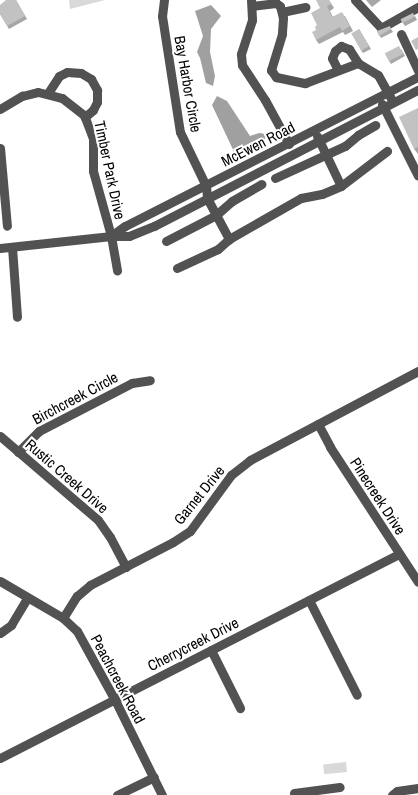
<!DOCTYPE html>
<style>
body{margin:0}
#map{position:relative;width:418px;height:795px;overflow:hidden;background:#fff;font-family:"Archivo Narrow",sans-serif}
div>[style]{position:absolute}
.green>*{inset:0;background:#d9d9d9;transform-origin:0 0}
.water>*{inset:0;background:#a0a0a0}
.minor>*{height:9px;margin:-4.5px;padding:0 4.5px;transform-origin:4.5px;border-radius:4.5px;background:#525252}
.wall>*{inset:0;background:#a7a7a7}
.building>*{inset:0;background:#c2c2c2;transform-origin:0 0}
span{translate:-50% -50%;white-space:nowrap;text-align:center;line-height:1.15;-webkit-text-stroke:4px #fff;paint-order:stroke}
.street-label{font-size:15px;color:#000}
</style>
<div id="map">
<div class="green">
<i style="clip-path:polygon(69px 0,105px 0,70px 9px)"></i>
<i style="left:346px;top:762px;width:10px;height:23px;rotate:84deg"></i>
</div>
<div class="water">
<i style="clip-path:polygon(211px 5px,221px 16px,211px 29px,210px 52px,215px 76px,213px 86px,206px 83px,200px 58px,197px 52px,203px 36px,195px 11px)"></i>
<i style="clip-path:polygon(217px 96px,227px 101px,250px 136px,259px 133px,267px 134px,264px 141px,250px 151px,236px 156px,212px 105px)"></i>
</div>
<div class="minor">
<i style="left:164px;top:0;width:16px;rotate:97deg"></i>
<i style="left:162px;top:16px;width:117px;rotate:81.2deg"></i>
<i style="left:180px;top:132px;width:60px;rotate:64.3deg"></i>
<i style="left:206px;top:186px;width:12px;rotate:85deg"></i>
<i style="left:207px;top:198px;width:47px;rotate:61.8deg"></i>
<i style="left:251px;top:0;width:20px;rotate:87deg"></i>
<i style="left:252px;top:20px;width:36px;rotate:108deg"></i>
<i style="left:241px;top:54px;width:11px;rotate:85deg"></i>
<i style="left:242px;top:65px;width:42px;rotate:56.7deg"></i>
<i style="left:265px;top:100px;width:50px;rotate:61.4deg"></i>
<i style="left:355px;top:0;width:38px;rotate:47deg"></i>
<i style="left:381px;top:28px;width:43px;rotate:-29.6deg"></i>
<i style="left:252px;top:6px;width:24px;rotate:-7deg"></i>
<i style="left:276px;top:3px;width:5px;rotate:37deg"></i>
<i style="left:280px;top:6px;width:12px;rotate:76deg"></i>
<i style="left:283px;top:18px;width:16px;rotate:94deg"></i>
<i style="left:282px;top:34px;width:38px;rotate:107deg"></i>
<i style="left:271px;top:70px;width:9px;rotate:54deg"></i>
<i style="left:276px;top:77px;width:30px;rotate:12deg"></i>
<i style="left:305px;top:83px;width:57px;rotate:-20.7deg"></i>
<i style="left:358px;top:63px;width:23px;rotate:31deg"></i>
<i style="left:378px;top:75px;width:26px;rotate:61deg"></i>
<i style="left:282px;top:12px;width:24px;rotate:-12deg"></i>
<i style="left:401px;top:34px;width:40px;rotate:65deg"></i>
<i style="left:338px;top:70px;width:13px;rotate:-117deg"></i>
<i style="left:332px;top:58px;width:8px;rotate:-67deg"></i>
<i style="left:335px;top:51px;width:8px;rotate:-40deg"></i>
<i style="left:341px;top:46px;width:9px;rotate:21deg"></i>
<i style="left:349px;top:49px;width:17px;rotate:57deg"></i>
<i style="left:48px;top:93px;width:20px;rotate:-57deg"></i>
<i style="left:59px;top:76px;width:9px;rotate:-27deg"></i>
<i style="left:67px;top:72px;width:14px;rotate:4deg"></i>
<i style="left:81px;top:73px;width:12px;rotate:31deg"></i>
<i style="left:91px;top:79px;width:13px;rotate:61deg"></i>
<i style="left:97px;top:90px;width:12px;rotate:90deg"></i>
<i style="left:97px;top:102px;width:9px;rotate:117deg"></i>
<i style="left:93px;top:110px;width:11px;rotate:139deg"></i>
<i style="left:382px;top:104px;width:80px;rotate:63.4deg"></i>
<i style="left:0;top:109px;width:26px;rotate:-31deg"></i>
<i style="left:22px;top:96px;width:16px;rotate:-14deg"></i>
<i style="left:38px;top:92px;width:25px;rotate:14deg"></i>
<i style="left:62px;top:98px;width:28px;rotate:38deg"></i>
<i style="left:84px;top:115px;width:25px;rotate:69deg"></i>
<i style="left:93px;top:138px;width:33px;rotate:90deg"></i>
<i style="left:93px;top:171px;width:67px;rotate:74.5deg"></i>
<i style="left:111px;top:236px;width:35px;rotate:80deg"></i>
<i style="left:317px;top:136px;width:55px;rotate:64.4deg"></i>
<i style="left:0;top:148px;width:78px;rotate:84.9deg"></i>
<i style="left:275px;top:178px;width:77px;rotate:-24.6deg"></i>
<i style="left:345px;top:146px;width:17px;rotate:-40deg"></i>
<i style="left:358px;top:135px;width:20px;rotate:-30deg"></i>
<i style="left:111px;top:236px;width:17px;rotate:-36deg"></i>
<i style="left:125px;top:226px;width:329px;rotate:-27deg"></i>
<i style="left:166px;top:241px;width:56px;rotate:-27.5deg"></i>
<i style="left:216px;top:215px;width:21px;rotate:-41deg"></i>
<i style="left:232px;top:201px;width:34px;rotate:-30deg"></i>
<i style="left:12px;top:247px;width:70px;rotate:85.9deg"></i>
<i style="left:0;top:248px;width:112px;rotate:-6.2deg"></i>
<i style="left:111px;top:236px;width:18px"></i>
<i style="left:129px;top:236px;width:27px;rotate:-22deg"></i>
<i style="left:154px;top:226px;width:297px;rotate:-27.3deg"></i>
<i style="left:177px;top:268px;width:45px;rotate:-24.9deg"></i>
<i style="left:218px;top:249px;width:15px;rotate:-42deg"></i>
<i style="left:229px;top:239px;width:83px;rotate:-29.7deg"></i>
<i style="left:301px;top:198px;width:21px;rotate:-11deg"></i>
<i style="left:322px;top:194px;width:21px;rotate:-23deg"></i>
<i style="left:341px;top:186px;width:58px;rotate:-37.3deg"></i>
<i style="left:318px;top:424px;width:26px;rotate:62deg"></i>
<i style="left:330px;top:447px;width:161px;rotate:56.9deg"></i>
<i style="left:0;top:436px;width:129px;rotate:40.6deg"></i>
<i style="left:98px;top:520px;width:21px;rotate:55deg"></i>
<i style="left:110px;top:537px;width:34px;rotate:62deg"></i>
<i style="left:18px;top:452px;width:30px;rotate:-45deg"></i>
<i style="left:39px;top:431px;width:105px;rotate:-27.3deg"></i>
<i style="left:132px;top:383px;width:18px;rotate:-9deg"></i>
<i style="left:0;top:581px;width:73px;rotate:30.4deg"></i>
<i style="left:63px;top:618px;width:19px;rotate:43deg"></i>
<i style="left:77px;top:631px;width:79px;rotate:61.2deg"></i>
<i style="left:115px;top:700px;width:106px;rotate:63.7deg"></i>
<i style="left:309px;top:600px;width:106px;rotate:63.2deg"></i>
<i style="left:63px;top:618px;width:26px;rotate:-58deg"></i>
<i style="left:77px;top:596px;width:17px;rotate:-40deg"></i>
<i style="left:90px;top:585px;width:93px;rotate:-27.4deg"></i>
<i style="left:173px;top:542px;width:20px;rotate:-33deg"></i>
<i style="left:190px;top:531px;width:69px;rotate:-53.8deg"></i>
<i style="left:231px;top:475px;width:24px;rotate:-38deg"></i>
<i style="left:250px;top:460px;width:190px;rotate:-27.9deg"></i>
<i style="left:0;top:633px;width:14px;rotate:-36deg"></i>
<i style="left:11px;top:625px;width:31px;rotate:-59deg"></i>
<i style="left:211px;top:650px;width:65px;rotate:63.4deg"></i>
<i style="left:0;top:758px;width:448px;rotate:-27.1deg"></i>
<i style="left:294px;top:793px;width:46px;rotate:-7.4deg"></i>
<i style="left:117px;top:795px;width:41px;rotate:-25.9deg"></i>
<i style="left:392px;top:795px;width:6px;rotate:-39deg"></i>
<i style="left:397px;top:791px;width:21px;rotate:-8deg"></i>
</div>
<div class="wall">
<i style="clip-path:polygon(16px 0,27px 19px,9px 29px,0 14px)"></i>
<i style="clip-path:polygon(329px 0,334px 8px,330px 11px,333px 17px,345px 16px,353px 31px,345px 35px,343px 32px,319px 44px,316px 40px,316px 30px,320px 8px)"></i>
<i style="clip-path:polygon(366px 0,381px 0,372px 7px)"></i>
<i style="clip-path:polygon(415px 16px,417px 20px,405px 26px,401px 20px)"></i>
<i style="clip-path:polygon(359px 29px,371px 49px,363px 53px,361px 50px)"></i>
<i style="clip-path:polygon(391px 29px,393px 32px,381px 38px,377px 31px)"></i>
<i style="clip-path:polygon(401px 49px,405px 56px,391px 64px,389px 61px)"></i>
<i style="clip-path:polygon(418px 108px,418px 154px,414px 149px)"></i>
</div>
<div class="building">
<i style="clip-path:polygon(6px 0,16px 0,25px 16px,7px 26px,0 14px,0 5px)"></i>
<i style="clip-path:polygon(316px 0,329px 0,331px 4px,327px 6px,332px 17px,342px 12px,350px 26px,342px 31px,340px 27px,316px 40px,312px 32px,316px 30px,315px 27px,317px 25px,311px 13px,320px 8px)"></i>
<i style="left:413px;top:13px;width:4px;height:14px;rotate:63deg"></i>
<i style="clip-path:polygon(390px 26px,391px 29px,379px 36px,377px 31px)"></i>
<i style="left:359px;top:29px;width:20px;height:9px;rotate:60deg"></i>
<i style="clip-path:polygon(418px 37px,418px 49px,416px 50px,411px 41px)"></i>
<i style="left:399px;top:46px;width:9px;height:16px;rotate:63deg"></i>
<i style="clip-path:polygon(418px 108px,418px 147px,414px 149px,399px 117px)"></i>
</div>
<div class="street-label">
<span style="left:188px;top:84px;rotate:80deg">Bay Harbor Circle</span>
<span style="left:258px;top:144px;rotate:-27deg">McEwen Road</span>
<span style="left:110px;top:170px;rotate:78deg">Timber Park Drive</span>
<span style="left:75px;top:398px;rotate:-28deg">Birchcreek Circle</span>
<span style="left:67px;top:476px;rotate:41deg">Rustic Creek Drive</span>
<span style="left:199px;top:495px;rotate:-51deg">Garnet Drive</span>
<span style="left:378px;top:496px;rotate:57deg">Pinecreek Drive</span>
<span style="left:193px;top:644px;rotate:-27deg">Cherrycreek Drive</span>
<span style="left:118px;top:679px;rotate:62deg">Peachcreek Road</span>
</div>
</div>
